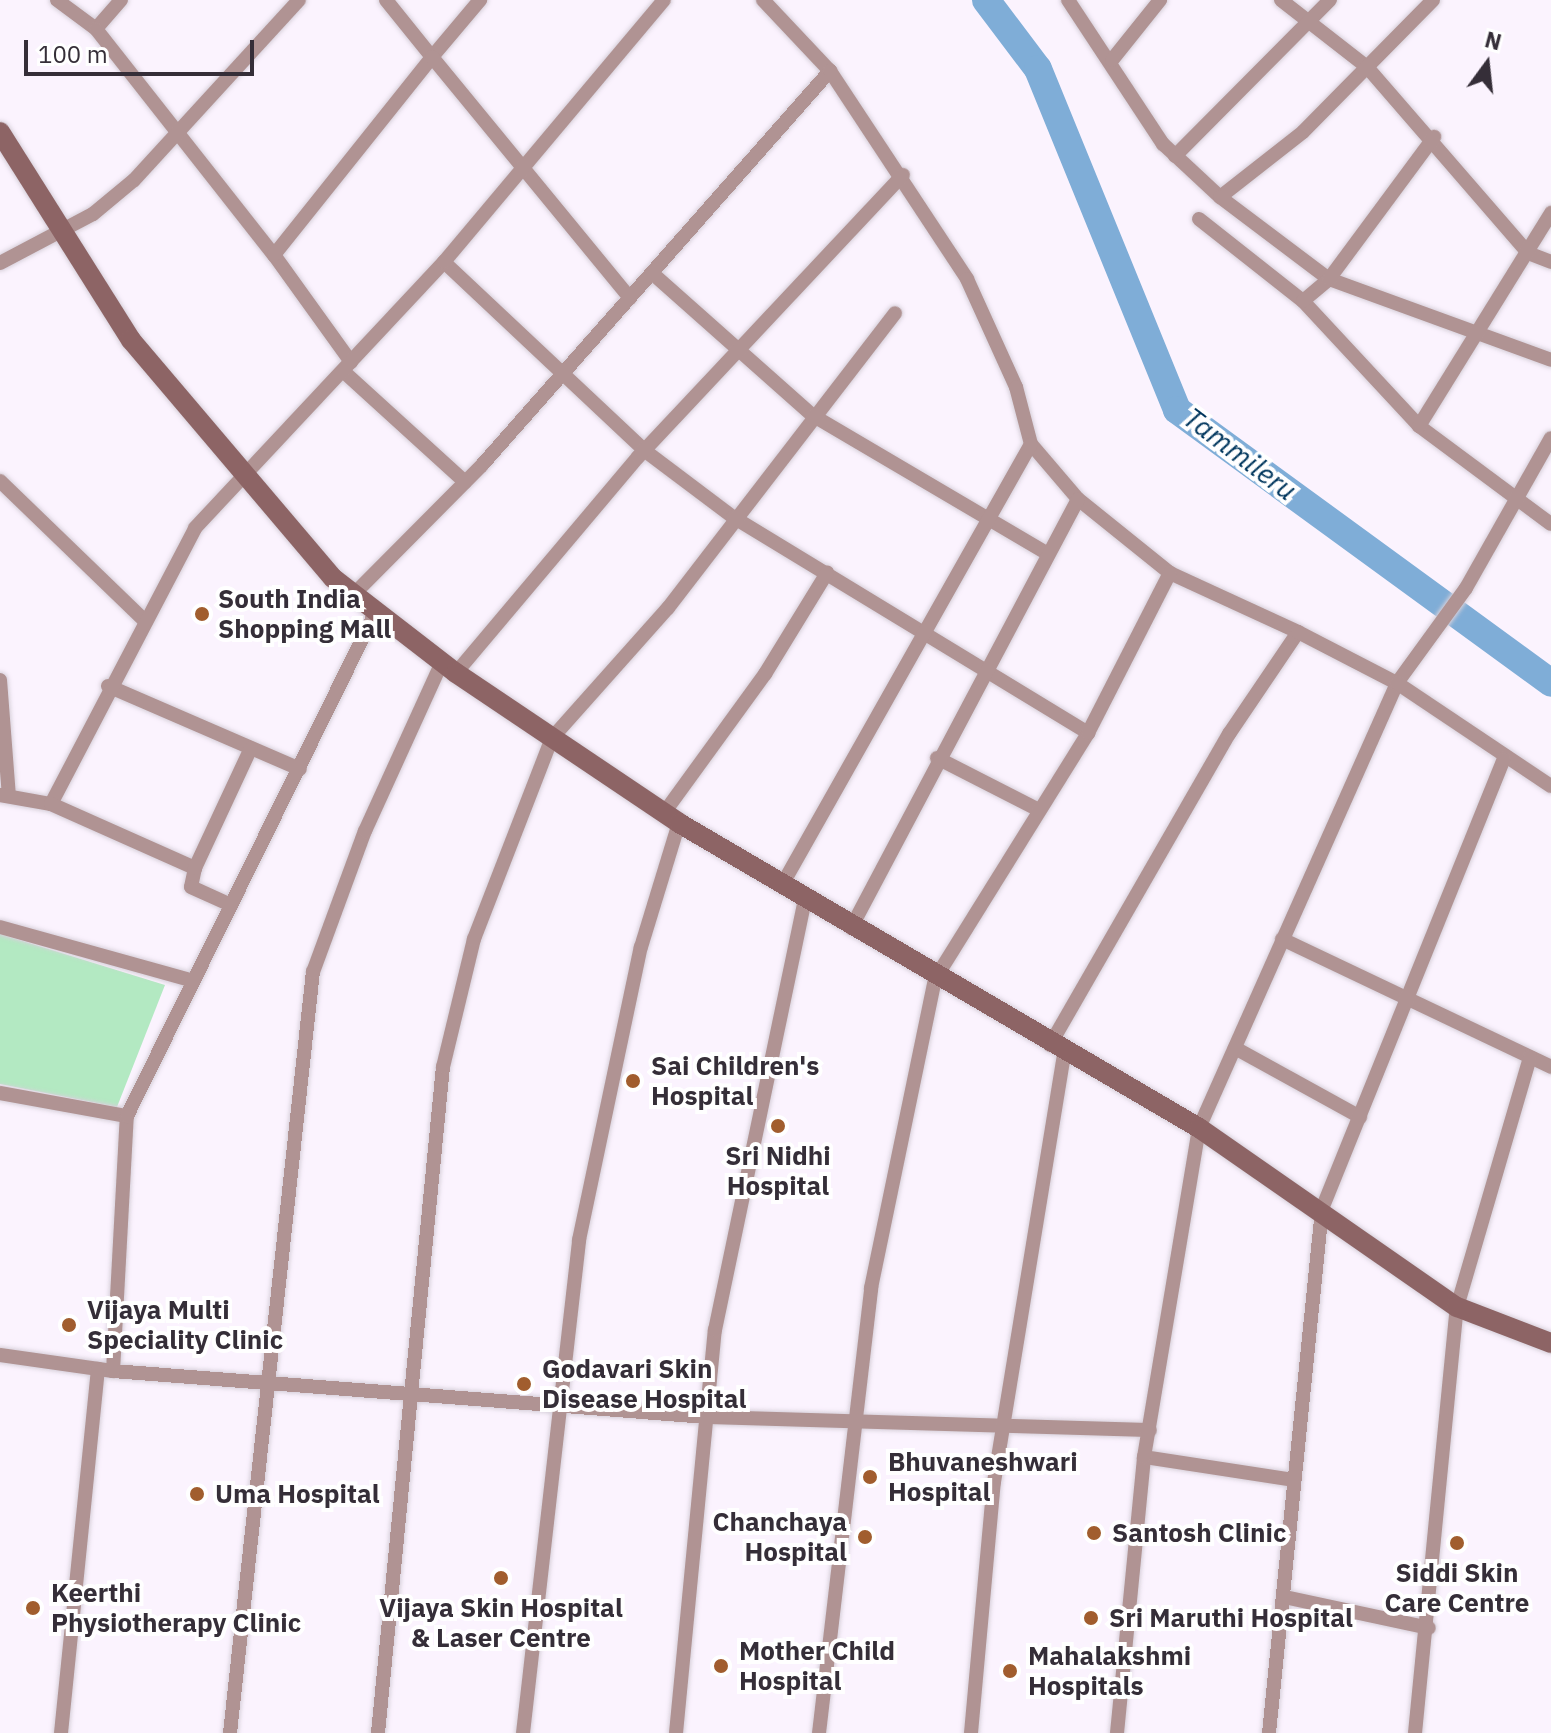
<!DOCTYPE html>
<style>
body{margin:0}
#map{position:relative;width:1551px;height:1733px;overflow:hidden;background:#fbf3fe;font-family:"IBM Plex Sans",sans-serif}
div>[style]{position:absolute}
.green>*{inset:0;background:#b3e9c2}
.river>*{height:28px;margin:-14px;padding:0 14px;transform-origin:14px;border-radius:14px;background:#7fadd7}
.roads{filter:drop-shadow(0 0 2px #d7d0da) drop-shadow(0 0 2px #d7d0da)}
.street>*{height:14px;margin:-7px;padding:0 7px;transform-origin:7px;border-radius:7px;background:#b09393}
.secondary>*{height:20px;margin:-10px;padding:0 10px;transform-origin:10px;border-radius:10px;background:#8d6465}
.dots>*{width:22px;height:22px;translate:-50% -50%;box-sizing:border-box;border:4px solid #fff;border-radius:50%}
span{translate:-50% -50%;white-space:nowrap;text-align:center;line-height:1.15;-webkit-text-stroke:8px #fff;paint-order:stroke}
.poi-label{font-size:26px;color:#352e38;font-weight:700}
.left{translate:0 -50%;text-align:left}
.right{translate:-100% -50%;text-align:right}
.water-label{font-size:28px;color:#00365d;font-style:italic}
.north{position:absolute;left:1447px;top:24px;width:80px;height:80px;-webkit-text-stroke:6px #fff;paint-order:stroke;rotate:15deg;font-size:22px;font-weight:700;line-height:32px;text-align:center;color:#352e38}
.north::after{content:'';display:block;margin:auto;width:28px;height:36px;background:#352e38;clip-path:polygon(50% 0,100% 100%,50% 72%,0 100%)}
.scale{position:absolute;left:24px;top:40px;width:230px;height:36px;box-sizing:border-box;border:4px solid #352e38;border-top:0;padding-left:10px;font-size:24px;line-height:28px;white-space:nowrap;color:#352e38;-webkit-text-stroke:6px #fff;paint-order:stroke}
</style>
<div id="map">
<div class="green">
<i style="clip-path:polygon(0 934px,165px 985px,117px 1107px,0 1084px)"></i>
</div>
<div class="river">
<i style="left:986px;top:0;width:86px;rotate:53deg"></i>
<i style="left:1038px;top:69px;width:368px;rotate:67.8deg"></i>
<i style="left:1177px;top:410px;width:463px;rotate:36.1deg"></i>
</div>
<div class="roads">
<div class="street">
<i style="left:57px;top:0;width:49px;rotate:36.6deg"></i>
<i style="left:121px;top:0;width:38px;rotate:131deg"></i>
<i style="left:96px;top:29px;width:288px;rotate:51.8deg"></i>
<i style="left:386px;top:0;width:73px;rotate:51.1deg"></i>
<i style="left:432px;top:57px;width:75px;rotate:-49.9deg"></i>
<i style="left:763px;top:0;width:98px;rotate:46.7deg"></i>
<i style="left:1068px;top:0;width:173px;rotate:56.6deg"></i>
<i style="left:1163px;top:144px;width:78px;rotate:42.9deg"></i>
<i style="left:1281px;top:0;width:109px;rotate:37.9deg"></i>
<i style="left:1367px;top:67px;width:246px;rotate:49.1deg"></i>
<i style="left:1528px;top:253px;width:25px;rotate:21deg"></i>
<i style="left:1433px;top:0;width:185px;rotate:134.6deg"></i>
<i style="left:1303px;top:132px;width:105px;rotate:141.9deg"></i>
<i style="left:1220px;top:197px;width:136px;rotate:37deg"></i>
<i style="left:1329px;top:279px;width:236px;rotate:20deg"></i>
<i style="left:1112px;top:60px;width:77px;rotate:-51.3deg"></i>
<i style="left:1175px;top:156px;width:220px;rotate:-45.2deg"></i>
<i style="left:1199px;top:219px;width:132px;rotate:38.3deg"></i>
<i style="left:1303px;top:301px;width:171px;rotate:47.1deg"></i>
<i style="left:1419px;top:426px;width:164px;rotate:36.6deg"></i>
<i style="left:444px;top:262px;width:274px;rotate:43.2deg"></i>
<i style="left:644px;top:450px;width:111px;rotate:37deg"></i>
<i style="left:733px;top:517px;width:416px;rotate:31.3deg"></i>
<i style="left:0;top:263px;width:105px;rotate:-27.8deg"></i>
<i style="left:93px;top:214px;width:53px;rotate:-39.7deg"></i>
<i style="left:134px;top:180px;width:244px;rotate:-47.5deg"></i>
<i style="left:652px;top:273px;width:214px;rotate:41.6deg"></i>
<i style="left:812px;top:415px;width:274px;rotate:30.5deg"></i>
<i style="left:1303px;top:301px;width:34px;rotate:-40deg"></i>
<i style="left:1329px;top:279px;width:177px;rotate:-53.5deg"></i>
<i style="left:351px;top:362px;width:132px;rotate:-125.7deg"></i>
<i style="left:274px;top:255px;width:253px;rotate:-51.4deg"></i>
<i style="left:432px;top:57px;width:312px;rotate:50.6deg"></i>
<i style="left:343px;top:371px;width:165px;rotate:42.3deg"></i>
<i style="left:1419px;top:426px;width:251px;rotate:-58.2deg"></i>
<i style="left:0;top:481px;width:199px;rotate:44deg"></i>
<i style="left:354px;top:594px;width:182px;rotate:-45.2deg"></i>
<i style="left:482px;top:465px;width:526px;rotate:-48.55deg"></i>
<i style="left:830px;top:71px;width:249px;rotate:56.6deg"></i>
<i style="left:967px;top:279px;width:119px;rotate:65.6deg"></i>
<i style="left:1016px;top:387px;width:59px;rotate:75.3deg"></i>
<i style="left:1031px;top:444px;width:72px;rotate:49.5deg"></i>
<i style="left:1078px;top:499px;width:118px;rotate:38.8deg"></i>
<i style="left:1170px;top:573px;width:141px;rotate:24.7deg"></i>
<i style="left:456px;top:673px;width:282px;rotate:-49.9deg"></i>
<i style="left:638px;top:457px;width:387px;rotate:-46.8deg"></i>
<i style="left:0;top:680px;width:116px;rotate:85.6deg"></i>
<i style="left:108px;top:686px;width:209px;rotate:23.4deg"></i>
<i style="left:937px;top:758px;width:114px;rotate:27deg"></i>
<i style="left:0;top:795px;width:52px;rotate:10deg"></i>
<i style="left:51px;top:804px;width:311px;rotate:-62.4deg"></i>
<i style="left:195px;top:528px;width:364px;rotate:-46.9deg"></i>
<i style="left:444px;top:262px;width:342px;rotate:-50deg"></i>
<i style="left:51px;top:804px;width:158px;rotate:24deg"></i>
<i style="left:195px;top:868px;width:19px;rotate:102deg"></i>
<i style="left:191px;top:887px;width:44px;rotate:24.2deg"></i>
<i style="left:664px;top:813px;width:172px;rotate:-54deg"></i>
<i style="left:765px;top:674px;width:119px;rotate:-58.5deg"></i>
<i style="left:195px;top:868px;width:132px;rotate:-65deg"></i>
<i style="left:782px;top:885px;width:506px;rotate:-60.55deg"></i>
<i style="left:0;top:927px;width:197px;rotate:15.6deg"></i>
<i style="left:851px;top:928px;width:485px;rotate:-62.1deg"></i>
<i style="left:1282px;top:939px;width:298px;rotate:25.4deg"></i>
<i style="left:1050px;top:1045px;width:359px;rotate:-60.1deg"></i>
<i style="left:1229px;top:734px;width:123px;rotate:-55.9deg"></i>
<i style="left:1298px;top:632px;width:111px;rotate:27.3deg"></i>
<i style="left:1397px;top:683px;width:117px;rotate:-54deg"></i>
<i style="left:1466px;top:588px;width:172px;rotate:-60.5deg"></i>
<i style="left:1235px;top:1048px;width:143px;rotate:28.9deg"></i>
<i style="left:0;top:1093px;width:129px;rotate:10.3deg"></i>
<i style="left:0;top:1355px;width:114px;rotate:8.1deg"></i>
<i style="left:113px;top:1371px;width:596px;rotate:4.43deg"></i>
<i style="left:707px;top:1417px;width:443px;rotate:1.7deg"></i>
<i style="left:113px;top:1371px;width:255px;rotate:-86.9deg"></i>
<i style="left:127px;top:1116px;width:563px;rotate:-63.75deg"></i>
<i style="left:1144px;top:1457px;width:152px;rotate:8.7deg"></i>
<i style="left:1285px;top:1597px;width:147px;rotate:12.1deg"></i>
<i style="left:61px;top:1733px;width:366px;rotate:-84.2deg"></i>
<i style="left:230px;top:1733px;width:766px;rotate:-83.78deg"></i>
<i style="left:313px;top:972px;width:150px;rotate:-69.8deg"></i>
<i style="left:365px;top:831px;width:186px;rotate:-65.5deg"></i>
<i style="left:378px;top:1733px;width:669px;rotate:-84.43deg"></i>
<i style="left:443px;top:1067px;width:132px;rotate:-76.4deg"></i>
<i style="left:474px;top:939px;width:216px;rotate:-68.8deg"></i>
<i style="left:552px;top:738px;width:174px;rotate:-48.3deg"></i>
<i style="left:668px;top:608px;width:372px;rotate:-52.4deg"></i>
<i style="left:523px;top:1733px;width:496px;rotate:-83.5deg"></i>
<i style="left:579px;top:1240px;width:299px;rotate:-78.1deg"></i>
<i style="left:641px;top:947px;width:130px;rotate:-73deg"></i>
<i style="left:676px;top:1733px;width:405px;rotate:-84.5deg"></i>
<i style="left:715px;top:1330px;width:440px;rotate:-78.2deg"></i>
<i style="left:819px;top:1733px;width:448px;rotate:-83.3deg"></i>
<i style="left:871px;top:1288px;width:316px;rotate:-78.3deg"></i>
<i style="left:935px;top:979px;width:290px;rotate:-58.1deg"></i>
<i style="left:1088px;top:733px;width:180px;rotate:-62.9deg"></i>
<i style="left:971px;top:1733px;width:252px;rotate:-84.8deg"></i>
<i style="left:994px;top:1482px;width:435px;rotate:-80.7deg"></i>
<i style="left:1117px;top:1733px;width:277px;rotate:-84.4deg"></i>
<i style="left:1144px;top:1457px;width:334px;rotate:-80.5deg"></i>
<i style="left:1199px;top:1128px;width:487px;rotate:-66deg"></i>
<i style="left:1397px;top:683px;width:185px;rotate:33.8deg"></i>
<i style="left:1269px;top:1733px;width:527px;rotate:-84.22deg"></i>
<i style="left:1322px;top:1209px;width:485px;rotate:-68deg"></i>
<i style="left:1415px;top:1733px;width:428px;rotate:-84.4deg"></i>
<i style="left:1457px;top:1307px;width:260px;rotate:-73.7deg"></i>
</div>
<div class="secondary">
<i style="left:0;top:132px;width:246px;rotate:57.8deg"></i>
<i style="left:131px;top:340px;width:312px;rotate:49.7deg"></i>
<i style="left:333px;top:578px;width:155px;rotate:37.7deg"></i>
<i style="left:456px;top:673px;width:269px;rotate:33.9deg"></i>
<i style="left:679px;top:823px;width:603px;rotate:30.39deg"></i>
<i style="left:1199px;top:1128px;width:314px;rotate:34.8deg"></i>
<i style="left:1457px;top:1307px;width:101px;rotate:21deg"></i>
</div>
</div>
<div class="dots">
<i style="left:202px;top:614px;background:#a15d2e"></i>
<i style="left:633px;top:1081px;background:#a15d2e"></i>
<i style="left:778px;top:1126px;background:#a15d2e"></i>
<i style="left:69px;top:1325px;background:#a15d2e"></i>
<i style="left:524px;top:1384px;background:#a15d2e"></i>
<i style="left:870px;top:1477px;background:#a15d2e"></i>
<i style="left:197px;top:1494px;background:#a15d2e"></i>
<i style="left:1094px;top:1533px;background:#a15d2e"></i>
<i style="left:865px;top:1537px;background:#a15d2e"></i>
<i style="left:1457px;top:1543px;background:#a15d2e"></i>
<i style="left:501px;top:1578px;background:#a15d2e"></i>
<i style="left:33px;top:1608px;background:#a15d2e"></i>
<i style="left:1091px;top:1618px;background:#a15d2e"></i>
<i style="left:721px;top:1666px;background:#a15d2e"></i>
<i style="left:1010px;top:1671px;background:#a15d2e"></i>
</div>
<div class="poi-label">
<span class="left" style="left:218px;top:614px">South India<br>Shopping Mall</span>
<span class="left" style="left:651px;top:1081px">Sai Children's<br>Hospital</span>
<span style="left:778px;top:1171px">Sri Nidhi<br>Hospital</span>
<span class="left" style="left:87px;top:1325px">Vijaya Multi<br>Speciality Clinic</span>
<span class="left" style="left:542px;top:1384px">Godavari Skin<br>Disease Hospital</span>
<span class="left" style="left:888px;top:1477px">Bhuvaneshwari<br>Hospital</span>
<span class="left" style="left:215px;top:1494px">Uma Hospital</span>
<span class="right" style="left:847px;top:1537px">Chanchaya<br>Hospital</span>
<span class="left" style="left:1112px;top:1533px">Santosh Clinic</span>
<span style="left:1457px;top:1588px">Siddi Skin<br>Care Centre</span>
<span class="left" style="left:51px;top:1608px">Keerthi<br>Physiotherapy Clinic</span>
<span style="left:501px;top:1623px">Vijaya Skin Hospital<br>&amp; Laser Centre</span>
<span class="left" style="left:1109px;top:1618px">Sri Maruthi Hospital</span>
<span class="left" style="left:739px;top:1666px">Mother Child<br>Hospital</span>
<span class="left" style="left:1028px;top:1671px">Mahalakshmi<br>Hospitals</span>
</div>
<div class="water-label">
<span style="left:1240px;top:454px;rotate:37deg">Tammileru</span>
</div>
<div class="north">N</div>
<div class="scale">100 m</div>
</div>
